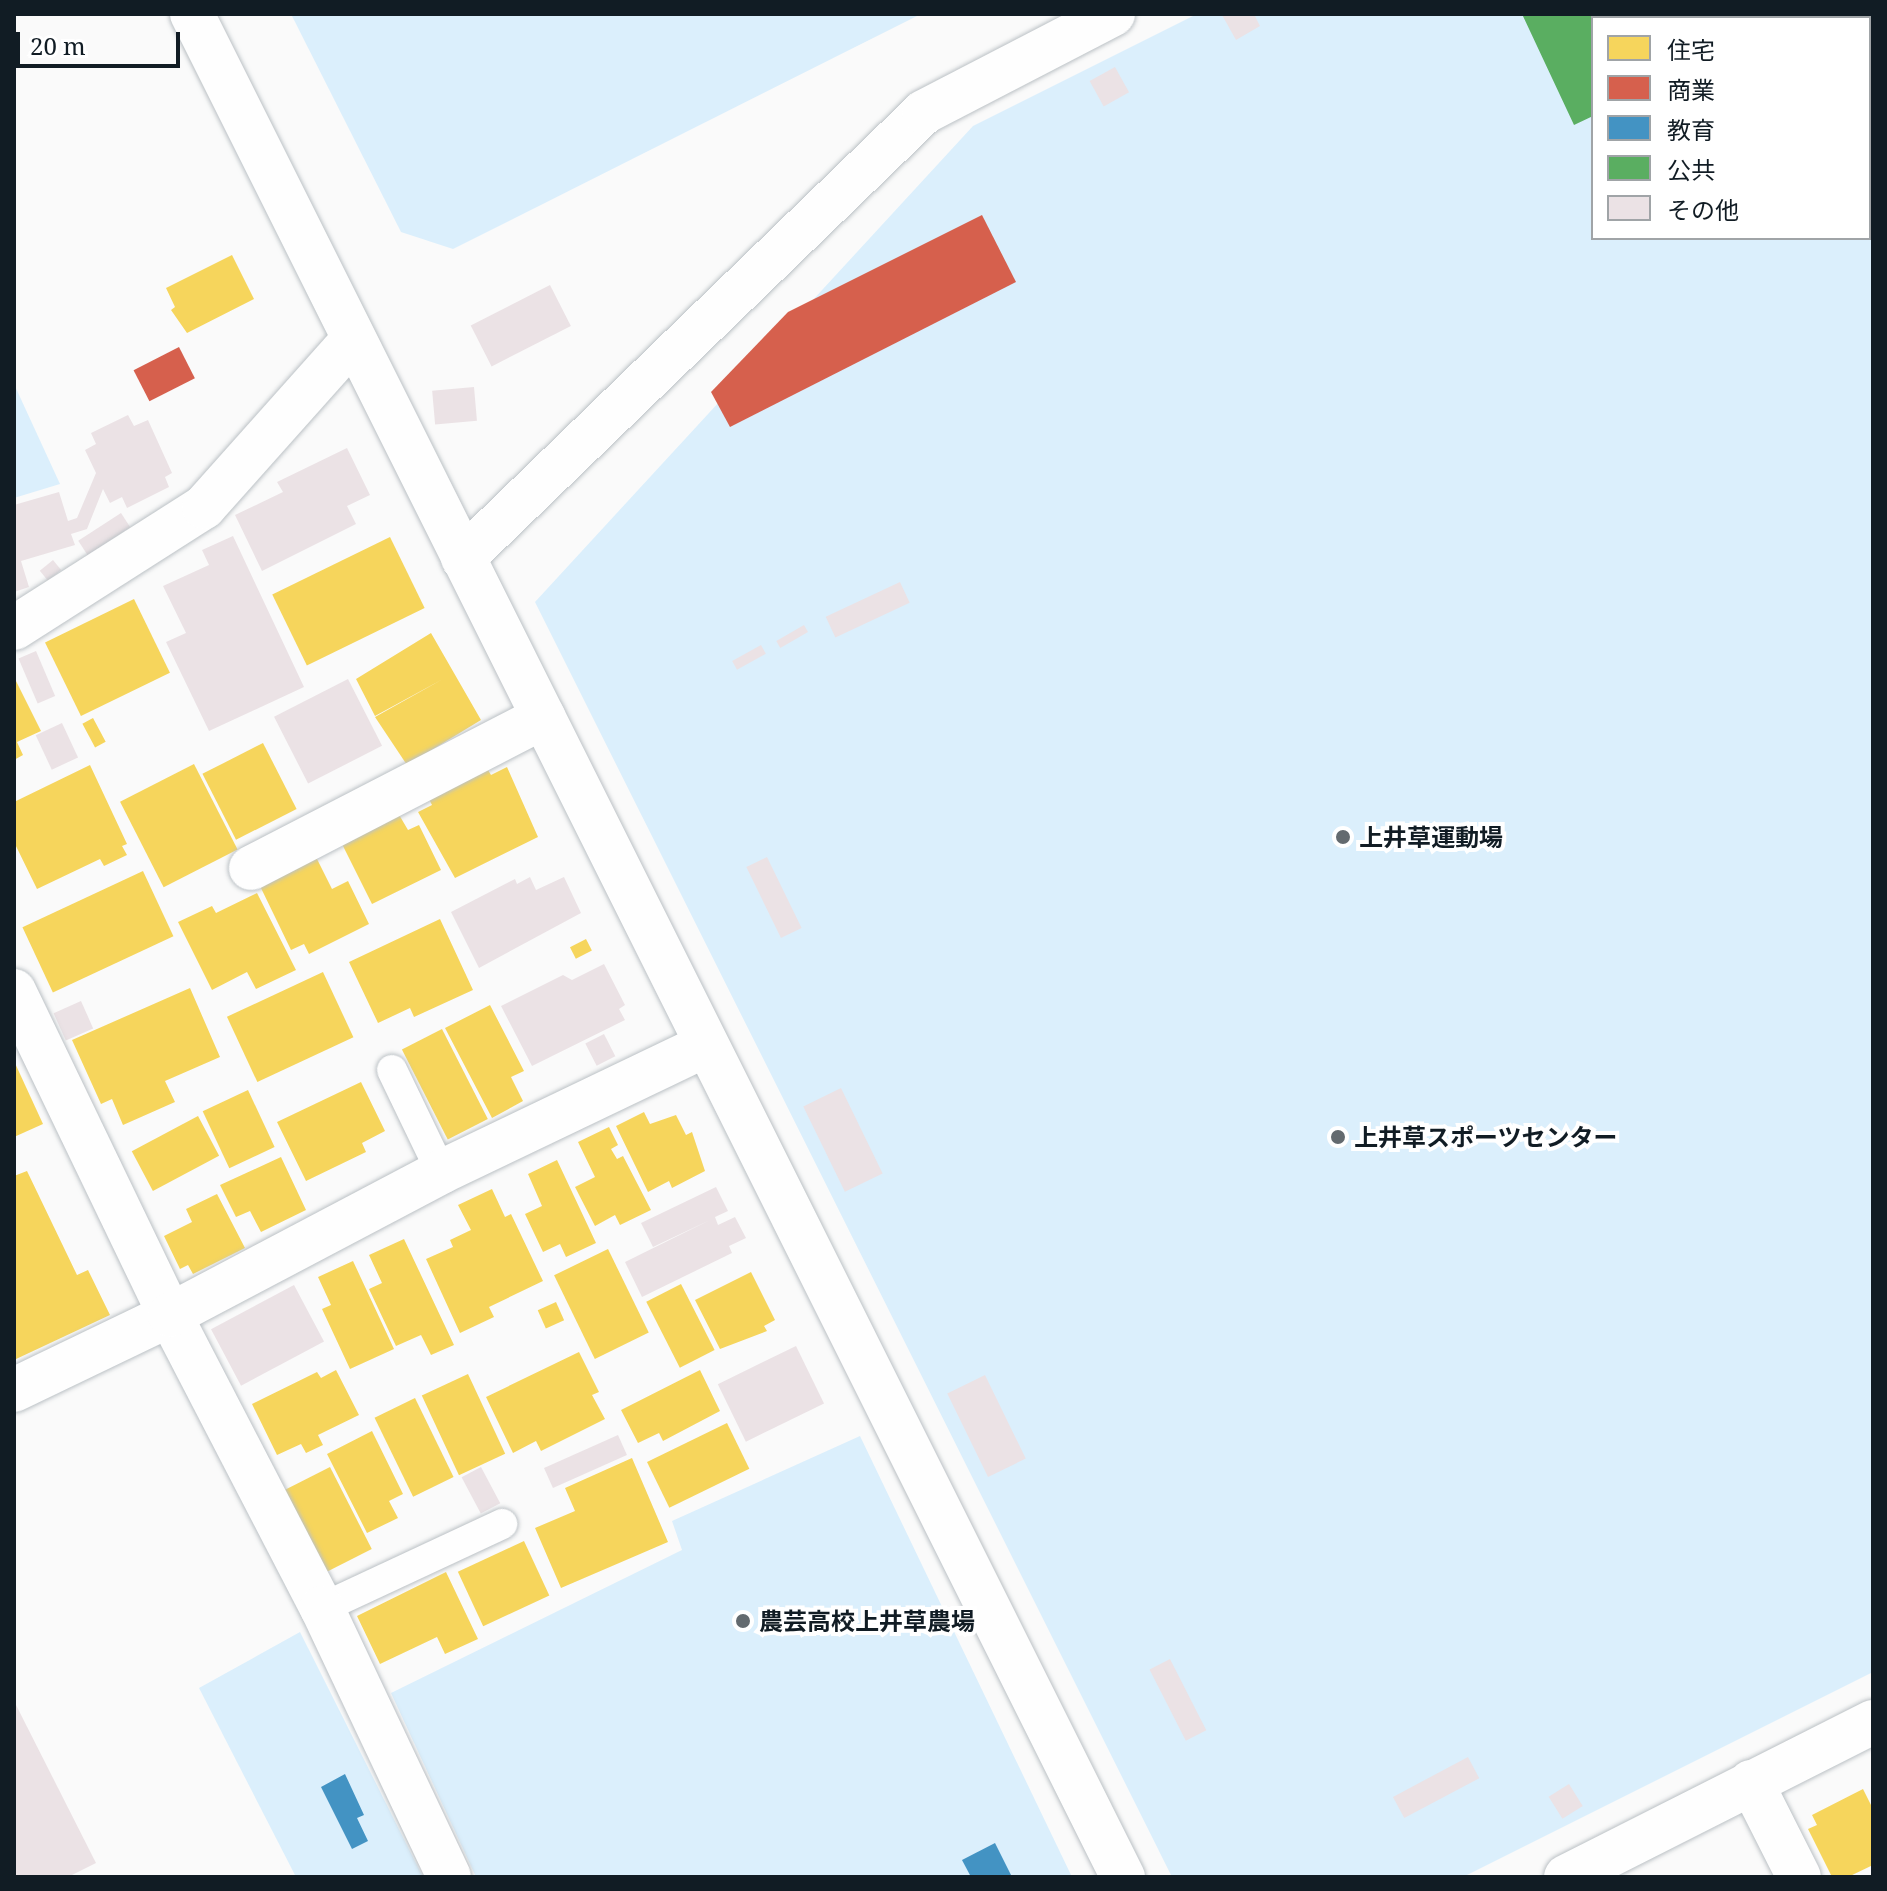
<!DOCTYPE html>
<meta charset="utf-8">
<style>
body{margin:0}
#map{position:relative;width:1887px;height:1891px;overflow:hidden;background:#fafafa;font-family:"Noto Serif","Noto Sans JP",serif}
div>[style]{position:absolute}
.green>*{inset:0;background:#dbeffc}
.homes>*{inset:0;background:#f6d55c;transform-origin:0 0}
.shops>*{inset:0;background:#d6604d;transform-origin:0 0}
.schools>*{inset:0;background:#4393c3}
.public>*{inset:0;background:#5aae61}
.building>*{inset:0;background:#ebe2e5;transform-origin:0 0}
.roads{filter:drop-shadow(0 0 2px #bbc1c5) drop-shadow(0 0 2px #bbc1c5)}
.lane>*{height:30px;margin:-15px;padding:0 15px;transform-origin:15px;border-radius:15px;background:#fefefe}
.street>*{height:44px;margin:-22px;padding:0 22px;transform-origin:22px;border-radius:22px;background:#fefefe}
.secondary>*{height:44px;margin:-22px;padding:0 22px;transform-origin:22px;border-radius:22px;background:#fefefe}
.dots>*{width:22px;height:22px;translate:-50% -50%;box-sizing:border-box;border:4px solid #fff;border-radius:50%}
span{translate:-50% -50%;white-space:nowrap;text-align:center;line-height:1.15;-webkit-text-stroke:8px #fff;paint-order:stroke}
.poi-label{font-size:24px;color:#111c24;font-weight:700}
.left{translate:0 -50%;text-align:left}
.frame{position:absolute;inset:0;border:16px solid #111c24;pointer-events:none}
.legend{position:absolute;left:1591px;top:16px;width:280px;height:224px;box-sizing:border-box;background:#fff;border:2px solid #a0a4a7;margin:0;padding:10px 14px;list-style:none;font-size:24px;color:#111c24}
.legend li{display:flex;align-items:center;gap:16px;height:40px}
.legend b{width:40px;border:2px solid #a0a4a7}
.scale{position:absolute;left:16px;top:32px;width:164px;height:36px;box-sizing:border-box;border:4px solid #111c24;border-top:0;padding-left:10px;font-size:24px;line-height:28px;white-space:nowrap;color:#111c24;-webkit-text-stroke:6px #fff;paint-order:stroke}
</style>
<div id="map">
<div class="green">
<i style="clip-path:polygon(291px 14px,921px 14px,453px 249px,401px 232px)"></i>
<i style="clip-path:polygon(evenodd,1197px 14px,1873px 14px,1873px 1672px,1463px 1877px,1172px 1877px,535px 602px,973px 126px,1197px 14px,1593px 18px,1869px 18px,1869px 238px,1593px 238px,1593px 18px)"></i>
<i style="clip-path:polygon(14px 384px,60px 484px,14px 498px)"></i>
<i style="clip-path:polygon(860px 1436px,1072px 1877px,476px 1877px,391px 1693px,682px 1550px,672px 1521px)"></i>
<i style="clip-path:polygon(300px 1632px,423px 1877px,296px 1877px,199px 1688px)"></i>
</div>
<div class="homes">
<i style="clip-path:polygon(232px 255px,254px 299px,187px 333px,171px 310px,175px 307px,166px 288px)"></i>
<i style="left:390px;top:537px;width:79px;height:131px;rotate:64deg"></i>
<i style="left:134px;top:599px;width:82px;height:99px;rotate:64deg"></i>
<i style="clip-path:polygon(431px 633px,481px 720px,407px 765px,375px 717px,443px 679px,375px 716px,356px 679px)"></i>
<i style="clip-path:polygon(14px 677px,41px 731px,17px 742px,23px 755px,14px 760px)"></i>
<i style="left:93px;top:718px;width:27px;height:12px;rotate:62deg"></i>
<i style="left:263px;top:743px;width:74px;height:68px;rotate:63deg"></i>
<i style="left:194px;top:764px;width:96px;height:83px;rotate:63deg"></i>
<i style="clip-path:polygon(90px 765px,127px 844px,122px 846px,127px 855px,104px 866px,100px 859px,37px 889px,14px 842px,14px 802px)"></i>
<i style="clip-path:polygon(507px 767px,538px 837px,455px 878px,418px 812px,432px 805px,429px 799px,488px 770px,491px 775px)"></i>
<i style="clip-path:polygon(398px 813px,408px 830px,419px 825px,441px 870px,372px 904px,341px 842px)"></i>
<i style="clip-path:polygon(316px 857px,332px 889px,348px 881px,369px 924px,309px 954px,304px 944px,291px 950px,260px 886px)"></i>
<i style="left:143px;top:871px;width:72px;height:133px;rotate:65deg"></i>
<i style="clip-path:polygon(257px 893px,296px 970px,256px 989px,247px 972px,212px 990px,178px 922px,212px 906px,216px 913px)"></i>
<i style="clip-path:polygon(440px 919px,473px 990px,414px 1017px,410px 1008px,378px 1023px,349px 962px)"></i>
<i style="left:586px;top:939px;width:13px;height:18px;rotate:63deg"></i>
<i style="left:323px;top:972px;width:72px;height:106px;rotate:65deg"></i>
<i style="clip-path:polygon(190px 988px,220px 1057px,165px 1081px,175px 1102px,123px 1125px,112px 1099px,101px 1104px,72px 1040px)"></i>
<i style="clip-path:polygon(490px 1005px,524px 1071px,511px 1077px,523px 1101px,492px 1118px,445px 1028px)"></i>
<i style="left:442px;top:1029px;width:101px;height:45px;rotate:63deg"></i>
<i style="clip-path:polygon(14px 1061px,43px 1124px,14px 1137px)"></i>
<i style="clip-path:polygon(361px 1082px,385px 1131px,362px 1143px,366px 1152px,306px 1181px,277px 1122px)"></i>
<i style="left:248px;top:1090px;width:63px;height:50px;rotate:65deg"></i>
<i style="clip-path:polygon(644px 1112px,650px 1124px,676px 1115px,686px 1135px,692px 1132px,705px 1171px,672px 1188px,669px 1181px,648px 1192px,616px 1126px)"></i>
<i style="left:198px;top:1116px;width:45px;height:75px;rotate:62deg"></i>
<i style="clip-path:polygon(609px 1127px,618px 1145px,611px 1149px,617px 1159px,623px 1156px,651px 1210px,620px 1225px,615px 1215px,595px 1226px,575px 1187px,595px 1177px,578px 1142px)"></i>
<i style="clip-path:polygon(281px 1157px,306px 1210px,261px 1232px,250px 1211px,236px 1217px,220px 1185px)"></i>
<i style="clip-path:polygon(557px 1160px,596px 1243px,566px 1257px,560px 1244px,543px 1252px,525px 1214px,542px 1206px,528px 1174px)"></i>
<i style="clip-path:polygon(27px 1171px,77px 1275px,88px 1270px,110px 1315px,14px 1360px,14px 1176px)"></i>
<i style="clip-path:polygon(492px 1189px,505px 1217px,511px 1214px,543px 1281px,489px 1307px,494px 1317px,460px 1333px,426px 1259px,453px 1247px,450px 1240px,471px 1230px,458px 1205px)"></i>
<i style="clip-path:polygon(217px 1194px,245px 1248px,193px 1274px,188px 1265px,180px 1269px,164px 1236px,192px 1222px,186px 1209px)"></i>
<i style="clip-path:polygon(404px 1239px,454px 1345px,431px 1355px,421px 1335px,396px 1346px,369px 1289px,382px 1283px,369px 1255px)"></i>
<i style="left:608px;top:1249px;width:93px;height:60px;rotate:64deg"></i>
<i style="clip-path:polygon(353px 1261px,394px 1349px,350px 1369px,322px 1309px,331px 1305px,318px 1277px)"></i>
<i style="clip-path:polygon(751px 1272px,775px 1320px,764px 1326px,767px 1331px,720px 1349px,695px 1300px)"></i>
<i style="left:681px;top:1284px;width:74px;height:39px;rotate:63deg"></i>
<i style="left:556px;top:1302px;width:20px;height:20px;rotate:66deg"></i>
<i style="clip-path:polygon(579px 1352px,599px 1392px,592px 1395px,605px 1419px,541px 1451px,536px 1441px,513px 1453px,486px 1397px)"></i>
<i style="clip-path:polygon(336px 1370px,359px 1415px,318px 1435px,323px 1445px,306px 1453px,301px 1444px,277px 1455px,252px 1404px,317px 1372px,321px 1378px)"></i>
<i style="clip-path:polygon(700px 1370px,720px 1411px,663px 1441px,659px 1433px,638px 1443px,621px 1410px)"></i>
<i style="left:468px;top:1374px;width:88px;height:51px;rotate:65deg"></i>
<i style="left:415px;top:1398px;width:88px;height:45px;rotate:64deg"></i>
<i style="left:727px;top:1423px;width:51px;height:89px;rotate:64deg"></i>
<i style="clip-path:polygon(372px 1431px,403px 1494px,389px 1501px,398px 1518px,367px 1533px,327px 1454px)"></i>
<i style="clip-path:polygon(632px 1458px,668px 1542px,561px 1588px,535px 1528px,575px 1511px,565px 1488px)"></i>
<i style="left:330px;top:1467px;width:92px;height:52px;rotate:63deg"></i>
<i style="left:524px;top:1541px;width:60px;height:73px;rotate:65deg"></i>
<i style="clip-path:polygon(446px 1572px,478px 1639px,445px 1654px,437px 1637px,380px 1664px,357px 1616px)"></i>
<i style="clip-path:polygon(1863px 1789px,1873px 1809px,1873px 1865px,1848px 1877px,1832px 1877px,1808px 1829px,1817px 1825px,1812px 1815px)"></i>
</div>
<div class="shops">
<i style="clip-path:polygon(982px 215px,1016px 282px,730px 427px,711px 392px,788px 312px)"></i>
<i style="left:179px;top:347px;width:35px;height:51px;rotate:63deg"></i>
</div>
<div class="schools">
<i style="clip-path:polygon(345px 1774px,364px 1815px,357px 1818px,368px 1841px,352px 1849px,321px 1787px)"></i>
<i style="clip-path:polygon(995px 1843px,1012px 1877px,971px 1877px,962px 1860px)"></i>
</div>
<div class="public">
<i style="clip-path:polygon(1522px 14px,1810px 14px,1593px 18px,1593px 116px,1574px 125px)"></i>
</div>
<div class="building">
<i style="clip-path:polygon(1254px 14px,1260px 26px,1236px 40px,1222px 15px)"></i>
<i style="left:1115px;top:67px;width:29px;height:29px;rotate:61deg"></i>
<i style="left:550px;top:285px;width:46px;height:89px;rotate:63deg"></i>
<i style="left:474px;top:387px;width:34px;height:42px;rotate:85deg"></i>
<i style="clip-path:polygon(128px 415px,134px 426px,148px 420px,172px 473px,165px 477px,169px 487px,127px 508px,122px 497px,110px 503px,103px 489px,87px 529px,71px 534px,75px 545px,21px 561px,29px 587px,14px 592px,14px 505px,59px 492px,68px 521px,77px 518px,96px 473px,85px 450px,96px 444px,91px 433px)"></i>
<i style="clip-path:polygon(347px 448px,370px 495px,347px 506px,356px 524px,262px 571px,235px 515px,283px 492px,277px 482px)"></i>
<i style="left:121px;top:513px;width:17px;height:51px;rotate:57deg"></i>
<i style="clip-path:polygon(233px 536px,304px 687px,209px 731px,166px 642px,186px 633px,163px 586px,209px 565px,202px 550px)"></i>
<i style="left:53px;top:560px;width:13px;height:17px;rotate:51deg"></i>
<i style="left:900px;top:582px;width:23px;height:82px;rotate:65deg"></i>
<i style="left:804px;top:625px;width:8px;height:32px;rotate:60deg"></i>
<i style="left:761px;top:645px;width:10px;height:33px;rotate:61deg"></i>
<i style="left:36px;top:651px;width:49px;height:19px;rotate:67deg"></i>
<i style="left:348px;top:679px;width:75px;height:83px;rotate:63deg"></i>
<i style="left:62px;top:723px;width:38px;height:29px;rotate:65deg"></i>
<i style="left:767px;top:857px;width:79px;height:23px;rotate:64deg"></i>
<i style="clip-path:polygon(530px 877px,536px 890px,564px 877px,581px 913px,479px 968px,451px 912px,515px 879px,517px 884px)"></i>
<i style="clip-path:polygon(604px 964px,625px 1005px,619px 1009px,625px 1020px,532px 1066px,501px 1006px,563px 975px,572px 980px)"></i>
<i style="left:81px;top:1001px;width:30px;height:30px;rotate:66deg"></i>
<i style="left:604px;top:1034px;width:25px;height:21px;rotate:63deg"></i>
<i style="left:841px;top:1088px;width:95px;height:42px;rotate:64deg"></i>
<i style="clip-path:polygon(716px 1187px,728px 1211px,715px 1217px,718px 1225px,735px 1217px,746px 1238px,729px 1246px,732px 1253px,642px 1297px,625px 1262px,710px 1220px,653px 1247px,641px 1223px)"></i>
<i style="left:294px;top:1285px;width:64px;height:94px;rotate:62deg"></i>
<i style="left:796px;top:1346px;width:64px;height:87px;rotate:64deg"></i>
<i style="left:985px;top:1375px;width:93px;height:42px;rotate:64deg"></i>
<i style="left:618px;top:1435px;width:22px;height:81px;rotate:66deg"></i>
<i style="left:481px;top:1467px;width:41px;height:22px;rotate:62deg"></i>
<i style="left:1170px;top:1659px;width:80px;height:23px;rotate:63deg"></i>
<i style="clip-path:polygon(14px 1701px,96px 1863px,68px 1877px,14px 1877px)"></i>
<i style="left:1468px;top:1757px;width:24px;height:85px;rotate:62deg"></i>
<i style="left:1569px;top:1784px;width:26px;height:24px;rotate:58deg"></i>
</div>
<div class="roads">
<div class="lane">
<i style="left:392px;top:1070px;width:113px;rotate:64.3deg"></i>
<i style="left:322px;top:1608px;width:199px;rotate:-25deg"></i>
</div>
<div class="street">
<i style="left:463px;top:558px;width:641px;rotate:-44.05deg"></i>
<i style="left:924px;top:112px;width:213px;rotate:-27.4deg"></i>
<i style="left:14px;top:628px;width:225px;rotate:-32.5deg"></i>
<i style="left:204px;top:507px;width:222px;rotate:-48.3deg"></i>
<i style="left:251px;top:868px;width:329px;rotate:-27.3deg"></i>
<i style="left:14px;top:991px;width:360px;rotate:64.3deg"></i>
<i style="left:170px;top:1315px;width:330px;rotate:62.6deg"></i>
<i style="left:322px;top:1608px;width:297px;rotate:64.7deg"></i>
<i style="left:14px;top:1390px;width:173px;rotate:-25.7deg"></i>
<i style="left:170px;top:1315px;width:306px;rotate:-27.8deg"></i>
<i style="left:441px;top:1172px;width:294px;rotate:-25.6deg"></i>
<i style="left:1751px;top:1782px;width:106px;rotate:63.2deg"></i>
</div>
<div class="secondary">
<i style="left:192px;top:14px;width:2083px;rotate:63.45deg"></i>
<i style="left:1566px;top:1877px;width:344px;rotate:-26.8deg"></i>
</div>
</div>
<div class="dots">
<i style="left:1343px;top:837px;background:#636a6f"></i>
<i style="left:1338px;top:1137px;background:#636a6f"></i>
<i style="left:743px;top:1621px;background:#636a6f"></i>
</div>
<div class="poi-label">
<span class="left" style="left:1359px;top:837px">上井草運動場</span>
<span class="left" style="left:1354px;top:1137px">上井草スポーツセンター</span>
<span class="left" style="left:759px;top:1621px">農芸高校上井草農場</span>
</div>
<div class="frame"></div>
<ul class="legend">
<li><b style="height:22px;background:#f6d55c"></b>住宅</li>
<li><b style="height:22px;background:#d6604d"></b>商業</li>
<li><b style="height:22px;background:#4393c3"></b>教育</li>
<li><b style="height:22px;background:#5aae61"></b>公共</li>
<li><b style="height:22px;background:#ebe2e5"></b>その他</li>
</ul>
<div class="scale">20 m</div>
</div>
